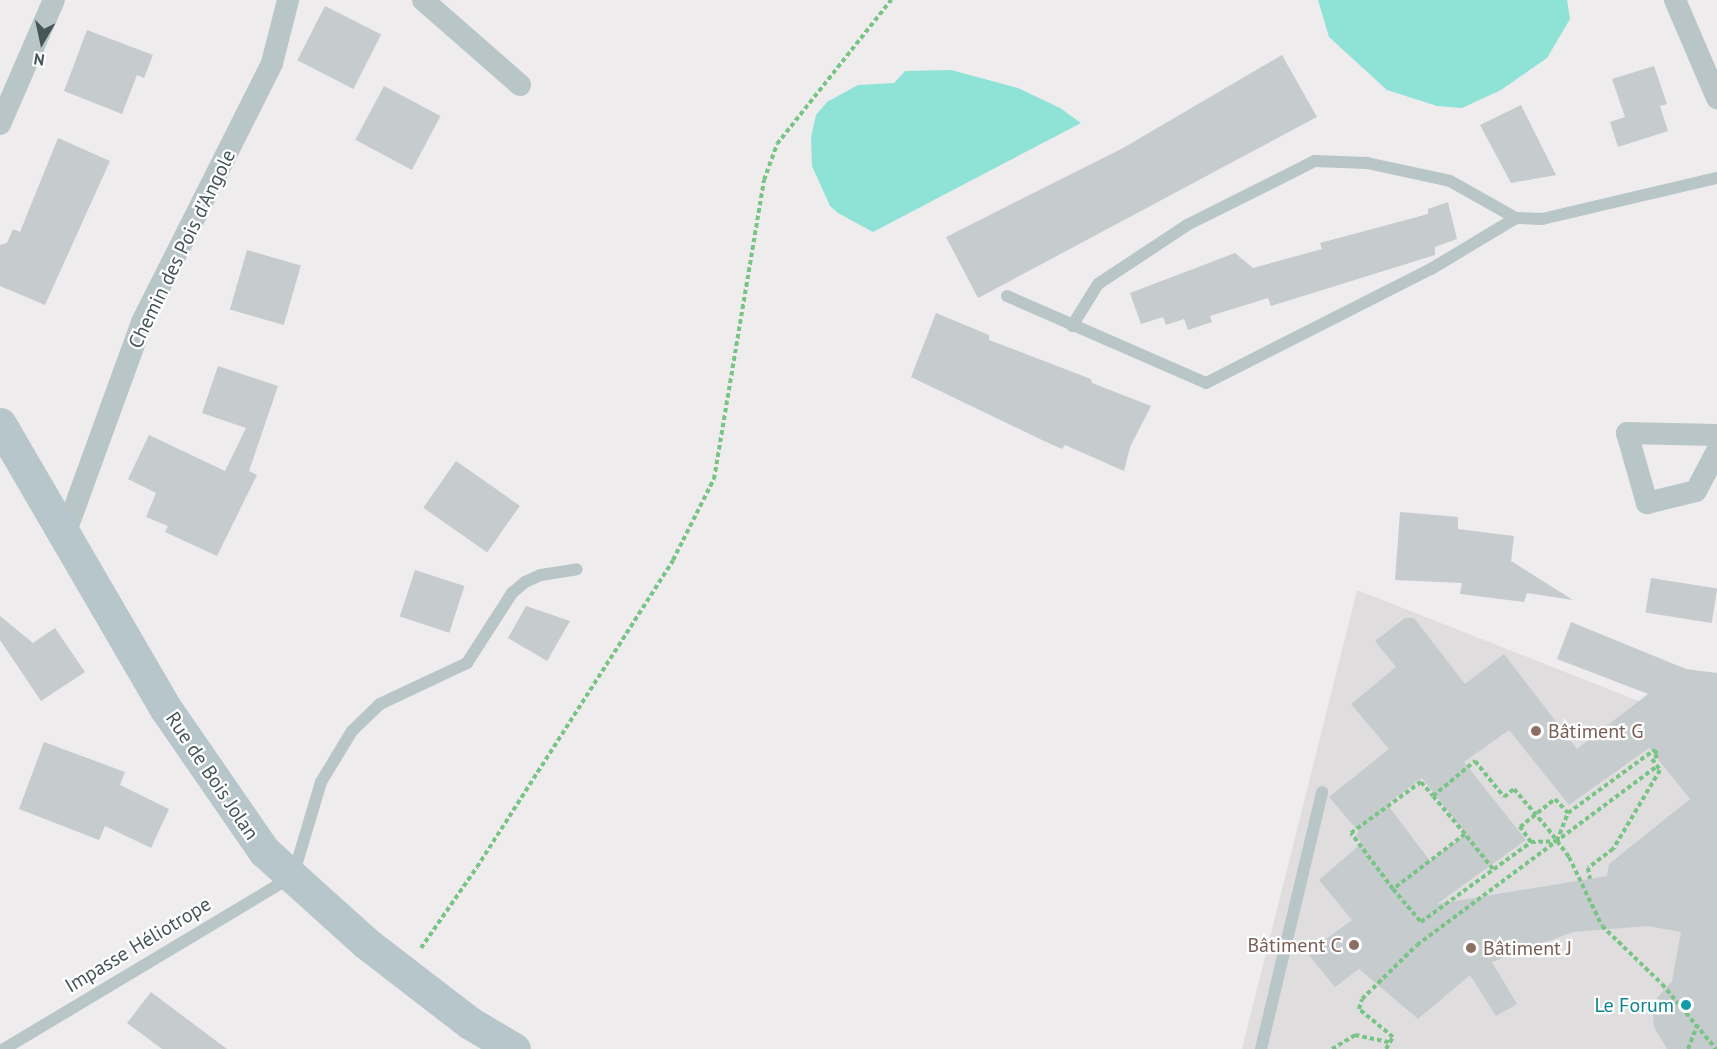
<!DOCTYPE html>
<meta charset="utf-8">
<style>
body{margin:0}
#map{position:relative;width:1717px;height:1049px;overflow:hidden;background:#efeced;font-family:"PT Sans",sans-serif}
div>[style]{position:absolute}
.education>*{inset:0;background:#e0ddde}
.water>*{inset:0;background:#8ee3d6}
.building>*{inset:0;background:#c6cbce;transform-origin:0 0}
.path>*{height:4px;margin-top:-2px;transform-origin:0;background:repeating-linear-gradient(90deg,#78c484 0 4.5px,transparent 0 7.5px)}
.lane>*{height:12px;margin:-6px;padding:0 6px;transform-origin:6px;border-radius:6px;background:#b8c6c7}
.street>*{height:22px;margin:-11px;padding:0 11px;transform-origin:11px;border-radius:11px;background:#b8c6c7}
.secondary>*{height:33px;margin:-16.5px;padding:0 16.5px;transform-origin:16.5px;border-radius:16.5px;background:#b6c6ca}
.dots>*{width:16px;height:16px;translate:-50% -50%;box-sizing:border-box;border:3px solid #fff;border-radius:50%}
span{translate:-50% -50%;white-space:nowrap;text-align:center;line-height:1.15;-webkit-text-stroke:4.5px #fff;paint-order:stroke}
.street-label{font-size:20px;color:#465557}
.education-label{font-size:20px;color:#785e54}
.left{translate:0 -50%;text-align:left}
.right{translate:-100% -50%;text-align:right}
.culture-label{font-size:20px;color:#0d838f}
.north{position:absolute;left:12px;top:12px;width:60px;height:60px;-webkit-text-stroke:4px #fff;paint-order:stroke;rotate:189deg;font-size:16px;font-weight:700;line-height:24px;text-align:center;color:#465557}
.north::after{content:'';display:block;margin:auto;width:21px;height:27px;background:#465557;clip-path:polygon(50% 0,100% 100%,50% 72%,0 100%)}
</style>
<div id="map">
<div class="education">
<i style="clip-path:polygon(1357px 590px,1692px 722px,1717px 1049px,1242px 1049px)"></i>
</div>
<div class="water">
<i style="clip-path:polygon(1318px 0,1567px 0,1570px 19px,1547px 58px,1501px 90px,1462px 108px,1437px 106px,1387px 90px,1329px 37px)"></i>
<i style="clip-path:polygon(951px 70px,1018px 88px,1060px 108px,1081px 123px,873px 232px,838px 213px,830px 206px,812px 166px,811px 137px,816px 115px,827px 102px,858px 85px,894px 83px,905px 71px)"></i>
</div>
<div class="building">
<i style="left:325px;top:6px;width:63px;height:61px;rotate:27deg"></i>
<i style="clip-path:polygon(87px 30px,153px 55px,144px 78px,137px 75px,122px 114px,64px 91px)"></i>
<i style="clip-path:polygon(1282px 55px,1317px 117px,978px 298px,946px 237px,1123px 148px)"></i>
<i style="clip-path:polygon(1654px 66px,1667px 104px,1660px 106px,1668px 131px,1618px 147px,1610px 122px,1625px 117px,1612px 79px)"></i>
<i style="left:384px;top:86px;width:64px;height:61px;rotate:28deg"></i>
<i style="clip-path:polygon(1521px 105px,1556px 175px,1511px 183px,1480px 125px)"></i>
<i style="clip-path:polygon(58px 138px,110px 161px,45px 305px,0 286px,0 245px,7px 243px,13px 229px,20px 232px)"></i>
<i style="clip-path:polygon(1448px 202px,1457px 239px,1435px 247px,1435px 255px,1271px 306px,1268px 298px,1210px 316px,1212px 322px,1188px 330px,1184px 319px,1166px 325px,1163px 317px,1141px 324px,1130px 293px,1235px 253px,1253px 268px,1322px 249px,1320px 243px,1428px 214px,1428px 209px)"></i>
<i style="left:247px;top:250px;width:56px;height:62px;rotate:16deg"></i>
<i style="clip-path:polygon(936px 313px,989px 335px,989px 340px,1091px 379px,1092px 383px,1151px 406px,1130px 447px,1124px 471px,1065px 445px,1062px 449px,1044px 441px,911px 377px)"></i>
<i style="clip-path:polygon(218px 366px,278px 386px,249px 471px,257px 475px,217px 556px,165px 532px,168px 526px,146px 517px,156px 493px,128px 479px,149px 435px,225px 471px,246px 428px,202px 413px)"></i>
<i style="left:456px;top:461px;width:78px;height:57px;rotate:35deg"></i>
<i style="clip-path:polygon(1400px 512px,1458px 517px,1458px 529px,1514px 536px,1511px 561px,1573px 600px,1527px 593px,1524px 602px,1460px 594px,1462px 583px,1395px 580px)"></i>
<i style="left:415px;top:570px;width:52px;height:49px;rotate:18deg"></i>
<i style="left:1651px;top:578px;width:67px;height:35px;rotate:9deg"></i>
<i style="clip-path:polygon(526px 606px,570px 621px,547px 661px,508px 638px)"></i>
<i style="clip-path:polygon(0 616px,33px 643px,55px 628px,85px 672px,41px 701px,0 640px)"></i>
<i style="clip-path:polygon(evenodd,1405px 618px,1414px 618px,1465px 684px,1504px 654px,1577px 749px,1648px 694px,1557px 659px,1571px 622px,1686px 669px,1717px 673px,1717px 1049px,1667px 1049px,1654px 1027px,1653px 1012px,1657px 998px,1672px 981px,1681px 932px,1648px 926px,1573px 932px,1492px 962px,1517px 1004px,1496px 1016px,1470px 975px,1418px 1019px,1359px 969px,1335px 987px,1307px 953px,1352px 920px,1319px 880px,1362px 843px,1356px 835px,1359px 832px,1329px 797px,1389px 749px,1351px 704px,1396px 667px,1375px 641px,1405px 618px,1509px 730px,1569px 805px,1649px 748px,1690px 799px,1609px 864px,1607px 876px,1437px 904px,1526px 840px,1464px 762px,1509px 730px,1405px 618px,1422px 778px,1466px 834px,1430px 861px,1387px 804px,1422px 778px)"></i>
<i style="clip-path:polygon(44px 742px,125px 772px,120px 785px,169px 809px,151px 848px,105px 826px,99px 840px,19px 809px)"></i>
<i style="clip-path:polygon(151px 992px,227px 1049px,162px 1049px,127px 1023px)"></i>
</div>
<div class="path">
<i style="left:1465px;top:834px;width:50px;rotate:-130.1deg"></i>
<i style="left:1433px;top:796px;width:55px;rotate:-39.8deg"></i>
<i style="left:1475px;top:761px;width:46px;rotate:51.1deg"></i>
<i style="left:1504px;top:797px;width:13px;rotate:-39deg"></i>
<i style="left:1514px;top:789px;width:52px;rotate:49.6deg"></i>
<i style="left:1548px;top:829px;width:35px;rotate:53deg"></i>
<i style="left:1569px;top:857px;width:76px;rotate:64.4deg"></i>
<i style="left:1602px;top:926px;width:83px;rotate:44deg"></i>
<i style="left:1662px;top:984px;width:85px;rotate:50.3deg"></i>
<i style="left:1557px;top:841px;width:30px;rotate:-69deg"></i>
<i style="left:1531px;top:842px;width:25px;rotate:-2deg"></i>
<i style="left:1493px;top:869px;width:45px;rotate:-128.7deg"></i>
<i style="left:1465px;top:834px;width:91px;rotate:142.6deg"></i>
<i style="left:1393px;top:889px;width:43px;rotate:49.7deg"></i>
<i style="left:1421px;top:922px;width:136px;rotate:-36deg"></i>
<i style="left:1531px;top:842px;width:19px;rotate:-126deg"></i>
<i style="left:1520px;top:827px;width:45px;rotate:-38.7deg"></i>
<i style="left:1555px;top:799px;width:19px;rotate:47deg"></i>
<i style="left:1568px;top:813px;width:107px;rotate:-36.2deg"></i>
<i style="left:1654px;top:750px;width:6px;rotate:51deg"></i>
<i style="left:1658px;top:755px;width:7px;rotate:146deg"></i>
<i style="left:1652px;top:759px;width:14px;rotate:54deg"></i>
<i style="left:1660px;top:770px;width:92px;rotate:120.7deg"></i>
<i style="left:1613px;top:849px;width:31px;rotate:143deg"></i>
<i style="left:1588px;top:868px;width:11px;rotate:80deg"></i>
<i style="left:1393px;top:889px;width:70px;rotate:-126.9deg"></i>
<i style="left:1351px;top:833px;width:87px;rotate:-36.1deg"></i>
<i style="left:1421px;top:782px;width:18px;rotate:49deg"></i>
<i style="left:421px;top:948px;width:98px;rotate:-55.3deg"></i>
<i style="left:477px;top:867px;width:364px;rotate:-57.4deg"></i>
<i style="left:673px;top:560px;width:91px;rotate:-63.2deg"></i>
<i style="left:714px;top:479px;width:303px;rotate:-80.5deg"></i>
<i style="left:764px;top:180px;width:38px;rotate:-70deg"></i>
<i style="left:777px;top:144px;width:184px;rotate:-51.6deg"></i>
<i style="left:1332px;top:1049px;width:27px;rotate:-31deg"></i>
<i style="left:1355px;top:1035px;width:35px;rotate:12deg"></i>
<i style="left:1386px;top:1049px;width:14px;rotate:-60deg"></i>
<i style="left:1393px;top:1037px;width:44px;rotate:-140.5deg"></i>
<i style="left:1359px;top:1009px;width:10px;rotate:-73deg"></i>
<i style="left:1362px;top:999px;width:77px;rotate:-44.5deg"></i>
<i style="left:1417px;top:945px;width:299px;rotate:-36.7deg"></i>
<i style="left:1688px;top:1049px;width:25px;rotate:-69deg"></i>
</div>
<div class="lane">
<i style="left:1007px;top:296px;width:217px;rotate:23.6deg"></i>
<i style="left:1206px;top:383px;width:252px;rotate:-26.9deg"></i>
<i style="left:1431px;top:269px;width:99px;rotate:-31deg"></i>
<i style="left:1072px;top:326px;width:49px;rotate:-58.2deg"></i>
<i style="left:1098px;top:284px;width:107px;rotate:-33.5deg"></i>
<i style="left:1187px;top:225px;width:143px;rotate:-26.6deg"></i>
<i style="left:1315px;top:161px;width:52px;rotate:2.2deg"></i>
<i style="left:1367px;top:163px;width:85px;rotate:12.2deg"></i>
<i style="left:1450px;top:181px;width:76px;rotate:29.3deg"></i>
<i style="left:1516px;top:218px;width:26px;rotate:2deg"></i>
<i style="left:1542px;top:219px;width:180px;rotate:-13.2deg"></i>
<i style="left:4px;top:1049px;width:337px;rotate:-30.9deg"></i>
<i style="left:293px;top:876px;width:98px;rotate:-73.4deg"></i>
<i style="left:321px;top:782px;width:60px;rotate:-58.7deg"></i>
<i style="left:352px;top:731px;width:39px;rotate:-44deg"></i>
<i style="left:380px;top:704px;width:96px;rotate:-25.2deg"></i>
<i style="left:467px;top:663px;width:83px;rotate:-57.3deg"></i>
<i style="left:512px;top:593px;width:17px;rotate:-40deg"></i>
<i style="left:525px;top:582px;width:17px;rotate:-24deg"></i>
<i style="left:541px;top:575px;width:36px;rotate:-9deg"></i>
<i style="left:1261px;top:1049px;width:264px;rotate:-76.6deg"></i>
</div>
<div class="street">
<i style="left:423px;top:0;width:129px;rotate:41.2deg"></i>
<i style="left:1675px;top:0;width:107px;rotate:66.8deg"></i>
<i style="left:0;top:124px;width:135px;rotate:-66.5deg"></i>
<i style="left:1717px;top:435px;width:90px;rotate:-178.7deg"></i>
<i style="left:1627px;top:433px;width:73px;rotate:74.1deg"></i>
<i style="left:1647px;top:503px;width:50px;rotate:-13.8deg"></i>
<i style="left:1696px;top:491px;width:45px;rotate:-62.3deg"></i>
<i style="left:65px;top:534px;width:226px;rotate:-70deg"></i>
<i style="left:142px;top:322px;width:290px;rotate:-63.3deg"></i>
<i style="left:272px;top:63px;width:65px;rotate:-75.7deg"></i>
</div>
<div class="secondary">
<i style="left:0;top:424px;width:330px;rotate:59.8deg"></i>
<i style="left:166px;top:709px;width:173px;rotate:55.4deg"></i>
<i style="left:264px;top:851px;width:137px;rotate:42deg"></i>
<i style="left:366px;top:943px;width:131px;rotate:37.6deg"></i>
<i style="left:470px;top:1023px;width:51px;rotate:30.6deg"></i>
</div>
<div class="dots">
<i style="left:1536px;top:731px;background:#8d6e63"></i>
<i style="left:1354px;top:945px;background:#8d6e63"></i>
<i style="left:1471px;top:948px;background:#8d6e63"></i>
<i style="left:1686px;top:1005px;background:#0f9aa8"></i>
</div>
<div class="street-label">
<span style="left:182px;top:249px;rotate:-64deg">Chemin des Pois d'Angole</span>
<span style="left:212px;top:776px;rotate:56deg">Rue de Bois Jolan</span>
<span style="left:138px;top:945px;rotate:-31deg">Impasse Héliotrope</span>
</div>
<div class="education-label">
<span class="left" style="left:1548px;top:731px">Bâtiment G</span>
<span class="right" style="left:1342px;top:945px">Bâtiment C</span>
<span class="left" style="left:1483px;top:948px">Bâtiment J</span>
</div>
<div class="culture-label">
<span class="right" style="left:1674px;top:1005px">Le Forum</span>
</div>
<div class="north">N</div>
</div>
